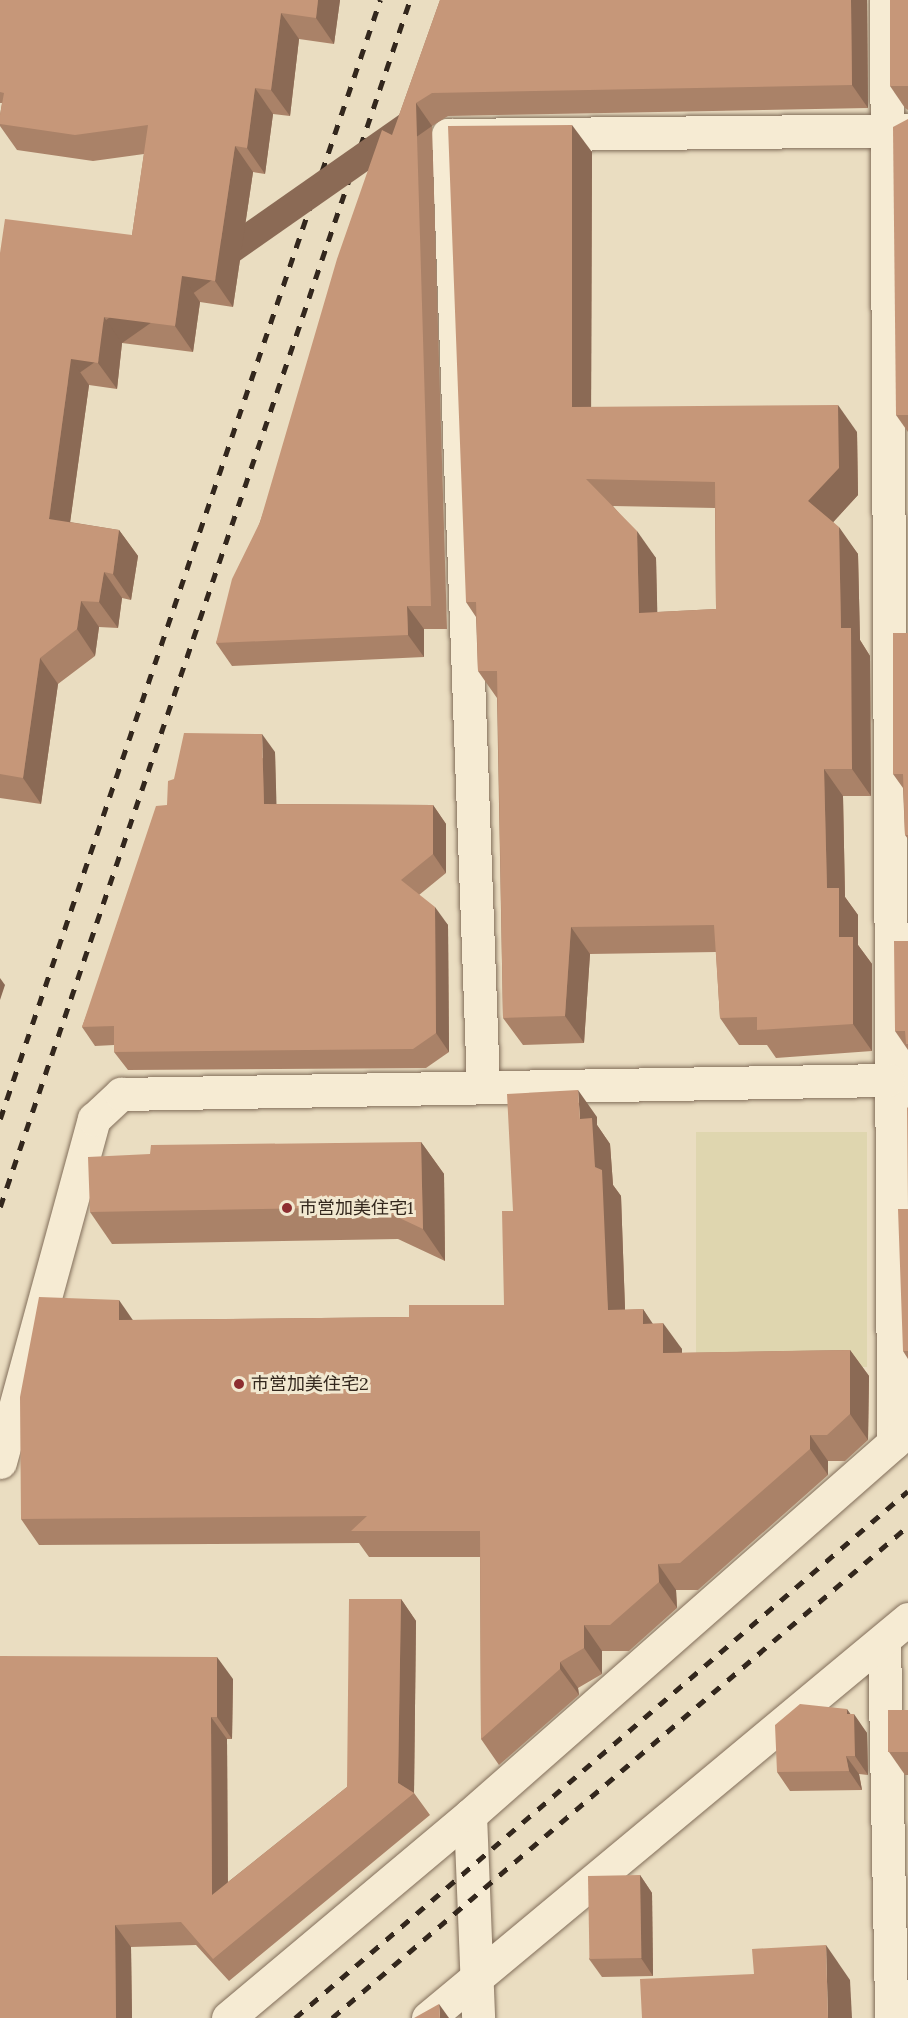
<!DOCTYPE html>
<meta charset="utf-8">
<style>
body{margin:0}
#map{position:relative;width:908px;height:2018px;overflow:hidden;background:#eaddc1;font-family:Lora,"Noto Sans JP",serif}
div>[style]{position:absolute}
.farmland>*{inset:0;background:#dfd6af;transform-origin:0 0}
.roads{filter:drop-shadow(0 0 2px #826e5a) drop-shadow(0 0 2px #826e5a)}
.minor>*{height:33px;margin:-16.5px;padding:0 16.5px;transform-origin:16.5px;border-radius:16.5px;background:#f6ebd3}
.rail>*{height:4.5px;margin-top:-2.25px;transform-origin:0;background:repeating-linear-gradient(90deg,#33271d 0 10px,transparent 0 20px)}
.wall>*{inset:0;background:#aa8268}
.shaded-wall>*{inset:0;background:#8b6a55;transform-origin:0 0}
.building>*{inset:0;background:#c69779;transform-origin:0 0}
.dots>*{width:16px;height:16px;translate:-50% -50%;box-sizing:border-box;border:3px solid #f2e8d0;border-radius:50%}
span{translate:-50% -50%;white-space:nowrap;text-align:center;line-height:1.15;-webkit-text-stroke:6px #f2e8d0;paint-order:stroke}
.poi-label{font-size:18px;color:#33271d}
.left{translate:0 -50%;text-align:left}
</style>
<div id="map">
<div class="farmland">
<i style="left:867px;top:1132px;width:235px;height:171px;rotate:90deg"></i>
</div>
<div class="roads">
<div class="minor">
<i style="left:886px;top:0;width:1443px;rotate:89.72deg"></i>
<i style="left:483px;top:1085px;width:951px;rotate:-92.11deg"></i>
<i style="left:448px;top:135px;width:460px;rotate:-0.6deg"></i>
<i style="left:0;top:1462px;width:356px;rotate:-74.7deg"></i>
<i style="left:94px;top:1119px;width:37px;rotate:-43deg"></i>
<i style="left:121px;top:1094px;width:767px;rotate:-1.05deg"></i>
<i style="left:884px;top:1641px;width:377px;rotate:88.9deg"></i>
<i style="left:470px;top:1815px;width:203px;rotate:87.7deg"></i>
<i style="left:228px;top:2018px;width:316px;rotate:-40deg"></i>
<i style="left:470px;top:1815px;width:583px;rotate:-41.32deg"></i>
<i style="left:428px;top:2018px;width:624px;rotate:-39.74deg"></i>
</div>
</div>
<div class="rail">
<i style="left:0;top:1119px;width:1182px;rotate:-71.24deg"></i>
<i style="left:0;top:1207px;width:1275px;rotate:-71.24deg"></i>
<i style="left:295px;top:2018px;width:808px;rotate:-40.69deg"></i>
<i style="left:332px;top:2018px;width:758px;rotate:-40.5deg"></i>
</div>
<div class="wall">
<i style="clip-path:polygon(0 0,340px 0,334px 44px,299px 39px,290px 116px,273px 114px,265px 174px,253px 172px,233px 307px,200px 302px,193px 352px,122px 343px,117px 389px,89px 385px,70px 522px,119px 530px,138px 556px,131px 600px,122px 598px,118px 628px,99px 627px,95px 656px,58px 684px,41px 804px,0 798px,0 253px,132px 235px,144px 154px,93px 161px,17px 150px,0 126px,0 115px,2px 103px,0 103px)"></i>
<i style="clip-path:polygon(440px 0,867px 0,868px 108px,448px 116px,432px 126px,447px 629px,424px 629px,424px 657px,232px 666px,216px 643px,260px 522px,392px 135px)"></i>
<i style="clip-path:polygon(908px 0,908px 110px,905px 108px,890px 86px)"></i>
<i style="clip-path:polygon(908px 119px,908px 432px,896px 415px)"></i>
<i style="clip-path:polygon(evenodd,592px 152px,591px 407px,857px 432px,858px 495px,833px 522px,858px 554px,860px 640px,870px 656px,871px 796px,843px 796px,845px 897px,858px 915px,858px 945px,872px 964px,872px 1051px,776px 1058px,767px 1045px,739px 1045px,720px 1018px,716px 952px,590px 954px,584px 1043px,523px 1045px,503px 1018px,497px 698px,478px 671px,476px 617px,466px 602px,592px 152px,613px 506px,715px 508px,716px 609px,657px 612px,656px 558px,613px 506px)"></i>
<i style="clip-path:polygon(908px 633px,908px 839px,905px 835px,903px 788px,893px 774px)"></i>
<i style="clip-path:polygon(275px 752px,276px 804px,433px 805px,446px 824px,446px 873px,419px 895px,448px 925px,449px 1052px,426px 1068px,128px 1070px,114px 1052px,114px 1045px,95px 1046px,82px 1027px,167px 805px)"></i>
<i style="clip-path:polygon(908px 941px,908px 1050px,895px 1031px)"></i>
<i style="clip-path:polygon(908px 1107px,908px 1359px,903px 1351px,908px 1209px)"></i>
<i style="clip-path:polygon(597px 1117px,597px 1125px,610px 1144px,613px 1185px,621px 1196px,625px 1310px,643px 1309px,652px 1324px,682px 1349px,682px 1353px,850px 1350px,869px 1376px,868px 1440px,845px 1461px,828px 1461px,828px 1475px,698px 1590px,676px 1590px,677px 1608px,629px 1651px,602px 1651px,602px 1674px,578px 1688px,579px 1695px,499px 1765px,481px 1739px,480px 1557px,369px 1557px,359px 1543px,39px 1545px,21px 1519px,133px 1320px,409px 1317px,504px 1305px,513px 1211px)"></i>
<i style="clip-path:polygon(421px 1142px,444px 1174px,445px 1261px,398px 1239px,112px 1244px,90px 1212px)"></i>
<i style="clip-path:polygon(401px 1599px,416px 1621px,414px 1793px,430px 1815px,229px 1981px,196px 1945px,131px 1947px,132px 2018px,0 2018px,233px 1679px,232px 1739px,227px 1739px,228px 1882px,347px 1787px)"></i>
<i style="clip-path:polygon(908px 1710px,908px 1775px,905px 1775px,889px 1752px)"></i>
<i style="clip-path:polygon(851px 1714px,867px 1733px,868px 1775px,859px 1774px,862px 1790px,790px 1791px,777px 1772px)"></i>
<i style="clip-path:polygon(640px 1875px,652px 1893px,653px 1976px,602px 1977px,589px 1959px)"></i>
</div>
<div class="shaded-wall">
<i style="clip-path:polygon(318px 0,340px 0,334px 44px,316px 18px)"></i>
<i style="clip-path:polygon(851px 0,867px 0,868px 108px,852px 85px)"></i>
<i style="clip-path:polygon(281px 13px,299px 39px,290px 116px,271px 90px)"></i>
<i style="clip-path:polygon(255px 88px,273px 114px,265px 174px,247px 148px)"></i>
<i style="left:416px;top:103px;width:28px;height:503px;rotate:55deg"></i>
<i style="clip-path:polygon(572px 125px,592px 152px,591px 434px,572px 407px)"></i>
<i style="clip-path:polygon(235px 146px,253px 172px,233px 307px,215px 281px)"></i>
<i style="clip-path:polygon(182px 276px,200px 302px,193px 352px,175px 326px)"></i>
<i style="clip-path:polygon(104px 317px,122px 343px,117px 389px,98px 363px)"></i>
<i style="clip-path:polygon(71px 359px,89px 385px,67px 545px,49px 519px)"></i>
<i style="clip-path:polygon(838px 405px,857px 432px,858px 495px,827px 529px,808px 501px)"></i>
<i style="clip-path:polygon(839px 527px,858px 554px,860px 640px,870px 656px,871px 796px,852px 769px,841px 628px)"></i>
<i style="clip-path:polygon(119px 530px,138px 556px,131px 600px,113px 574px)"></i>
<i style="clip-path:polygon(637px 531px,656px 558px,658px 640px,639px 613px)"></i>
<i style="clip-path:polygon(104px 572px,122px 598px,118px 628px,99px 602px)"></i>
<i style="clip-path:polygon(81px 601px,99px 627px,95px 656px,77px 629px)"></i>
<i style="clip-path:polygon(407px 606px,424px 629px,424px 657px,408px 635px)"></i>
<i style="clip-path:polygon(40px 658px,58px 684px,41px 804px,23px 778px)"></i>
<i style="clip-path:polygon(262px 734px,275px 752px,277px 822px,264px 804px)"></i>
<i style="clip-path:polygon(824px 769px,843px 796px,845px 897px,858px 915px,858px 945px,872px 964px,872px 1051px,853px 1024px,839px 937px,827px 888px)"></i>
<i style="clip-path:polygon(433px 805px,446px 824px,446px 873px,433px 854px)"></i>
<i style="clip-path:polygon(435px 907px,448px 925px,449px 1052px,436px 1033px)"></i>
<i style="clip-path:polygon(571px 927px,590px 954px,584px 1043px,565px 1016px)"></i>
<i style="clip-path:polygon(0 978px,5px 985px,0 1000px)"></i>
<i style="clip-path:polygon(578px 1090px,597px 1117px,597px 1125px,610px 1144px,613px 1185px,621px 1196px,626px 1336px,608px 1310px,595px 1167px,580px 1119px)"></i>
<i style="clip-path:polygon(421px 1142px,444px 1174px,445px 1261px,423px 1229px)"></i>
<i style="clip-path:polygon(119px 1300px,137px 1326px,119px 1320px)"></i>
<i style="clip-path:polygon(643px 1309px,661px 1336px,643px 1324px)"></i>
<i style="clip-path:polygon(663px 1323px,682px 1349px,682px 1379px,663px 1353px)"></i>
<i style="clip-path:polygon(850px 1350px,869px 1376px,868px 1440px,850px 1414px)"></i>
<i style="clip-path:polygon(810px 1435px,828px 1461px,828px 1475px,810px 1449px)"></i>
<i style="clip-path:polygon(658px 1564px,676px 1590px,677px 1608px,659px 1582px)"></i>
<i style="clip-path:polygon(401px 1599px,416px 1621px,414px 1793px,398px 1783px)"></i>
<i style="clip-path:polygon(584px 1625px,602px 1651px,602px 1674px,584px 1648px)"></i>
<i style="clip-path:polygon(217px 1657px,233px 1679px,232px 1739px,217px 1717px)"></i>
<i style="clip-path:polygon(560px 1662px,578px 1688px,579px 1695px,560px 1669px)"></i>
<i style="clip-path:polygon(847px 1709px,854px 1719px,854px 1714px,867px 1733px,868px 1775px,855px 1756px,847px 1714px)"></i>
<i style="clip-path:polygon(211px 1717px,227px 1739px,228px 1917px,212px 1895px)"></i>
<i style="clip-path:polygon(846px 1756px,859px 1774px,862px 1790px,849px 1771px)"></i>
<i style="clip-path:polygon(640px 1875px,652px 1893px,653px 1976px,641px 1958px)"></i>
<i style="clip-path:polygon(115px 1925px,131px 1947px,132px 2018px,116px 2018px)"></i>
<i style="clip-path:polygon(826px 1945px,850px 1980px,852px 2018px,828px 2018px)"></i>
<i style="clip-path:polygon(439px 2004px,449px 2018px,440px 2018px)"></i>
</div>
<div class="building">
<i style="clip-path:polygon(0 0,318px 0,316px 18px,281px 13px,271px 90px,255px 88px,247px 148px,235px 146px,215px 281px,182px 276px,175px 326px,104px 317px,98px 363px,71px 359px,49px 519px,119px 530px,113px 574px,104px 572px,99px 602px,81px 601px,77px 629px,40px 658px,23px 778px,0 774px,0 253px,5px 219px,132px 235px,148px 125px,75px 135px,0 124px,0 115px,4px 93px,0 92px)"></i>
<i style="clip-path:polygon(440px 0,851px 0,852px 85px,432px 93px,416px 103px,431px 606px,407px 606px,408px 635px,216px 643px,232px 579px,260px 522px,337px 259px,382px 130px,392px 135px)"></i>
<i style="left:890px;top:0;width:18px;height:86px"></i>
<i style="clip-path:polygon(908px 119px,908px 415px,896px 415px,893px 127px)"></i>
<i style="clip-path:polygon(evenodd,572px 125px,572px 407px,838px 405px,839px 468px,808px 501px,839px 527px,841px 628px,851px 628px,852px 769px,824px 769px,827px 888px,839px 888px,839px 937px,853px 937px,853px 1024px,757px 1030px,757px 1017px,720px 1018px,714px 925px,571px 927px,565px 1016px,503px 1018px,497px 671px,478px 671px,476px 602px,466px 602px,448px 126px,572px 125px,586px 479px,715px 482px,716px 609px,639px 613px,637px 531px,586px 479px)"></i>
<i style="clip-path:polygon(893px 633px,908px 633px,908px 835px,905px 835px,903px 774px,893px 774px)"></i>
<i style="clip-path:polygon(184px 733px,262px 734px,264px 804px,433px 805px,433px 854px,401px 880px,435px 907px,436px 1033px,413px 1049px,114px 1052px,114px 1026px,82px 1027px,156px 806px,167px 805px,168px 781px,174px 779px)"></i>
<i style="clip-path:polygon(894px 941px,908px 941px,908px 1044px,906px 1044px,905px 1031px,895px 1031px)"></i>
<i style="clip-path:polygon(578px 1090px,580px 1119px,592px 1118px,595px 1167px,602px 1170px,608px 1310px,643px 1309px,643px 1324px,663px 1323px,663px 1353px,850px 1350px,850px 1414px,827px 1435px,810px 1435px,810px 1449px,680px 1563px,658px 1564px,659px 1582px,610px 1625px,584px 1625px,584px 1648px,560px 1662px,560px 1669px,481px 1739px,480px 1531px,351px 1531px,367px 1516px,21px 1519px,20px 1397px,39px 1297px,119px 1300px,119px 1320px,409px 1317px,409px 1305px,504px 1305px,502px 1211px,513px 1211px,507px 1094px)"></i>
<i style="clip-path:polygon(908px 1107px,908px 1351px,903px 1351px,898px 1209px,908px 1209px,907px 1108px)"></i>
<i style="clip-path:polygon(421px 1142px,423px 1229px,376px 1207px,90px 1212px,88px 1157px,150px 1154px,151px 1145px)"></i>
<i style="clip-path:polygon(349px 1599px,401px 1599px,398px 1783px,414px 1793px,213px 1959px,181px 1922px,115px 1925px,116px 2018px,0 2018px,0 1656px,217px 1657px,217px 1717px,211px 1717px,212px 1895px,347px 1787px)"></i>
<i style="clip-path:polygon(800px 1704px,847px 1709px,847px 1714px,854px 1714px,855px 1756px,846px 1756px,849px 1771px,777px 1772px,775px 1725px)"></i>
<i style="left:888px;top:1710px;width:20px;height:42px"></i>
<i style="left:640px;top:1875px;width:83px;height:52px;rotate:89deg"></i>
<i style="clip-path:polygon(826px 1945px,828px 2018px,642px 2018px,640px 1979px,754px 1974px,752px 1949px)"></i>
<i style="clip-path:polygon(439px 2004px,440px 2018px,413px 2018px,414px 2018px)"></i>
</div>
<div class="dots">
<i style="left:287px;top:1208px;background:#8d2e31"></i>
<i style="left:239px;top:1384px;background:#8d2e31"></i>
</div>
<div class="poi-label">
<span class="left" style="left:299px;top:1208px">市営加美住宅1</span>
<span class="left" style="left:251px;top:1384px">市営加美住宅2</span>
</div>
</div>
